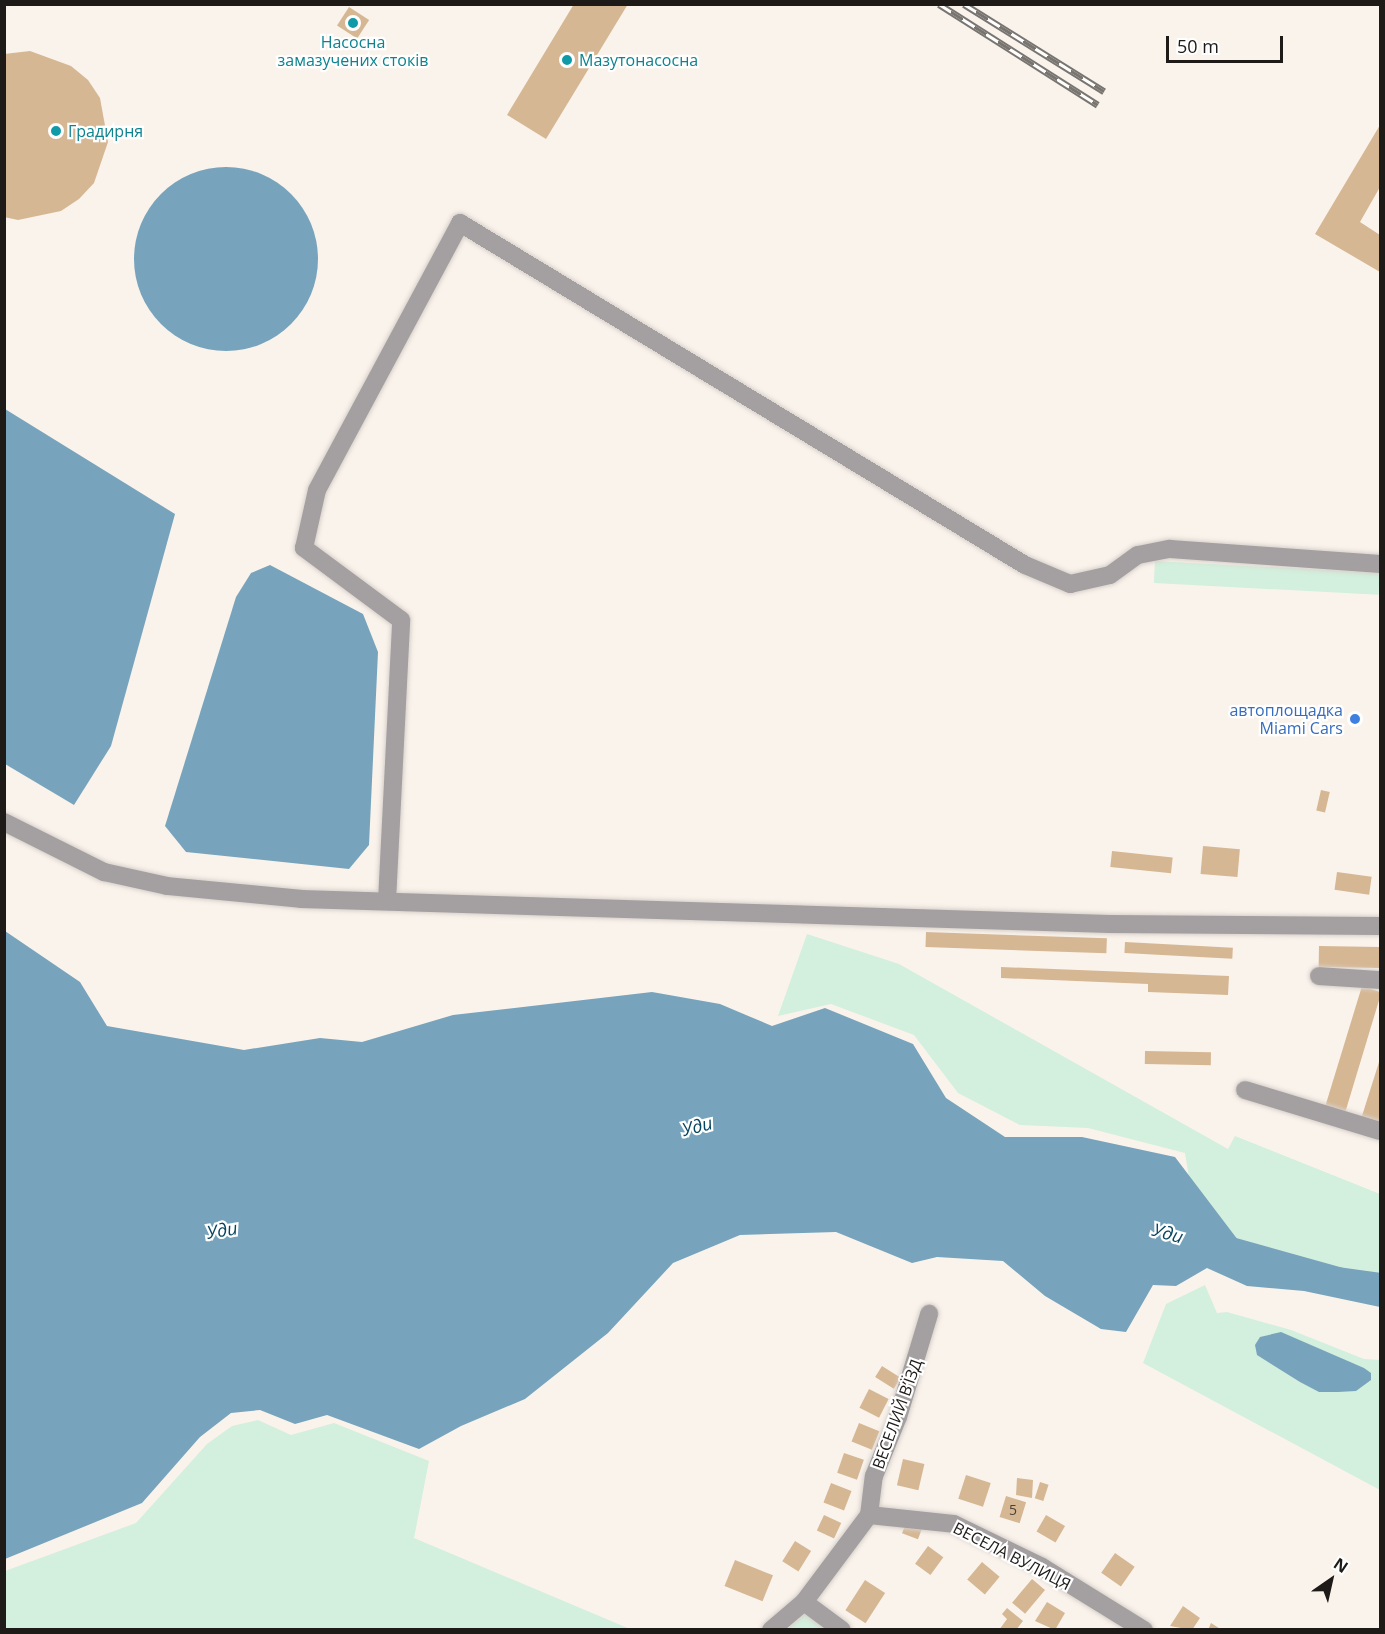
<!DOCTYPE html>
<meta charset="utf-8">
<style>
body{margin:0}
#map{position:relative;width:1385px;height:1634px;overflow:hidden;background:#faf3ec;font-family:"Open Sans",sans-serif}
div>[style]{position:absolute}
.green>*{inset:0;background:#d3efdd;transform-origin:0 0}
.water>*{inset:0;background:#77a4bc}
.round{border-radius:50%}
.river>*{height:28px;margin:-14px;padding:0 14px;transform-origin:14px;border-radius:14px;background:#77a4bc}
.building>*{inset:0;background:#d6b793;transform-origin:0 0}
.roads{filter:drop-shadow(0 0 2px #d7d0ca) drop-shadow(0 0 2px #d7d0ca)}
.minor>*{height:18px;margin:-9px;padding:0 9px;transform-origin:9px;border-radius:9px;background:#a4a0a1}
.rail>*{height:7px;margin-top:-3.5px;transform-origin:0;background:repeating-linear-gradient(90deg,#fff 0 14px,#787470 0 28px);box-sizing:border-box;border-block:2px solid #787470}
.dots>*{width:16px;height:16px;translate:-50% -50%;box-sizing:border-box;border:3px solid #fff;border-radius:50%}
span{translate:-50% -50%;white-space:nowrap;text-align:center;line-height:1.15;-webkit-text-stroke:4.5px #fff;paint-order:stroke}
.number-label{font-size:14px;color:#4b4137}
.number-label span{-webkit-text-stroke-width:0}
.culture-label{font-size:16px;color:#0d838f}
.left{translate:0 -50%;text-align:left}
.shop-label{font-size:16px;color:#366cbe}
.right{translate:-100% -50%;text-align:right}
.street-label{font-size:16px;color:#1d1a18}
.water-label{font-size:18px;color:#06455f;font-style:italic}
.frame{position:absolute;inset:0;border:6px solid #1d1a18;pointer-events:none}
.north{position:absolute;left:1301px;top:1550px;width:60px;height:60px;-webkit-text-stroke:4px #fff;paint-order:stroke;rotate:34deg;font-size:16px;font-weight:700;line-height:24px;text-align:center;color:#1d1a18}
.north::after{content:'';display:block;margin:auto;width:21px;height:27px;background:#1d1a18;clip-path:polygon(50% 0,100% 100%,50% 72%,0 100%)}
.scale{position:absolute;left:1166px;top:36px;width:117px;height:27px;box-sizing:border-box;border:3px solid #1d1a18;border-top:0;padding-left:8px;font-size:18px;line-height:21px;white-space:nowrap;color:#1d1a18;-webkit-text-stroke:4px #fff;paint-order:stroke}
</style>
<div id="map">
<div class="green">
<i style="left:1155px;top:561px;width:225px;height:22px;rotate:3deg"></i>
<i style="clip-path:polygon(807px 934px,899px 964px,1228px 1149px,1235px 1136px,1380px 1194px,1380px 1282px,1286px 1259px,1197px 1226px,1185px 1153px,1088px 1128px,1020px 1125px,958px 1093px,914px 1035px,831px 1004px,778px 1016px)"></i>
<i style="clip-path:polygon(1205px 1285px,1217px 1313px,1227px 1312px,1291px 1330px,1364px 1359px,1380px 1360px,1380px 1490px,1143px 1363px,1166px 1304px)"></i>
<i style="clip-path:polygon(258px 1420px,291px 1435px,334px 1423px,429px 1461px,414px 1538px,630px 1629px,5px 1629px,5px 1571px,136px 1523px,207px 1444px,232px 1426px)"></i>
<i style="clip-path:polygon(807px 1612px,832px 1630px,786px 1630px)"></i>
</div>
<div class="water">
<i class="round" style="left:134px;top:167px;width:184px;height:184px"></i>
<i style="clip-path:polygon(5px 409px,175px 514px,111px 746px,74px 805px,5px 764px)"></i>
<i style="clip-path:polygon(270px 565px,363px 614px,378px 652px,369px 845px,349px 869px,186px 852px,165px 826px,236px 597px,251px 573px)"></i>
<i style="clip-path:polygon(5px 931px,80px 982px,107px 1026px,244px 1050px,320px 1038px,362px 1042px,453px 1015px,652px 992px,720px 1004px,772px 1026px,825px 1008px,913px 1044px,946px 1098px,1005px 1137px,1082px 1137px,1175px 1157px,1241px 1244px,1270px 1265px,1380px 1283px,1380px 1307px,1304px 1291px,1247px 1286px,1207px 1268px,1176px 1286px,1153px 1285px,1126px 1332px,1101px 1329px,1045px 1296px,1003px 1261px,937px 1257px,912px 1263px,836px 1232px,740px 1235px,673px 1263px,608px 1333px,525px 1399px,461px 1426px,419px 1449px,327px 1415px,295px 1424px,260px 1410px,231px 1413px,200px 1437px,142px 1503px,5px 1559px)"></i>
<i style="clip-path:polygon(1281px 1332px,1364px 1368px,1371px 1373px,1371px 1380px,1356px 1391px,1338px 1392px,1319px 1392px,1300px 1382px,1257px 1355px,1255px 1345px,1260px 1337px)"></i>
</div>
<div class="river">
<i style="left:1227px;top:1250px;width:115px;rotate:15.6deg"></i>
<i style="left:1338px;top:1281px;width:42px;rotate:8.1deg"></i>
</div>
<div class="building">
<i style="clip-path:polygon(574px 4px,628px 4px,546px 139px,507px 115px)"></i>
<i style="left:349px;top:7px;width:24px;height:22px;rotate:33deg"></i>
<i style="clip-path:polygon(30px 51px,71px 66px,88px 80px,100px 98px,108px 142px,94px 183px,79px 199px,61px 211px,18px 220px,4px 217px,4px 54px)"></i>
<i style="clip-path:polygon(1380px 125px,1380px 187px,1360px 222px,1380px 235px,1380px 272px,1315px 234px)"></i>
<i style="left:1321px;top:790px;width:9px;height:21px;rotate:13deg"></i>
<i style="left:1203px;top:846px;width:37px;height:28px;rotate:5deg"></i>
<i style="left:1112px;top:851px;width:61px;height:16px;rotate:6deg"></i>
<i style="left:1337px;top:872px;width:35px;height:18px;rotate:8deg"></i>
<i style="left:926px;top:932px;width:181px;height:15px;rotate:2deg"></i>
<i style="left:1125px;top:942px;width:108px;height:11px;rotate:3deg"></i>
<i style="left:1319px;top:946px;width:61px;height:21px;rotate:1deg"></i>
<i style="clip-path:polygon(1001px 967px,1229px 976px,1228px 995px,1148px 992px,1148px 984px,1001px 978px)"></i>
<i style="clip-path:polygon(1362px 986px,1380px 992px,1380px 997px,1345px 1113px,1325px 1107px)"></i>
<i style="left:1145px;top:1051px;width:66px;height:13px;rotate:1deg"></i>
<i style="clip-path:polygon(1380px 1059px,1380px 1119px,1379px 1125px,1361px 1119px)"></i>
<i style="left:882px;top:1366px;width:22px;height:13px;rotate:32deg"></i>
<i style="left:869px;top:1389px;width:22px;height:21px;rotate:27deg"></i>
<i style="left:859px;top:1423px;width:22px;height:20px;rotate:22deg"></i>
<i style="left:844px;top:1453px;width:21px;height:21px;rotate:19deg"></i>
<i style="left:903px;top:1459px;width:22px;height:27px;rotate:13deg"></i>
<i style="left:966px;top:1475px;width:26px;height:25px;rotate:18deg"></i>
<i style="clip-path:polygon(1017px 1478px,1033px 1480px,1032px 1498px,1016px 1495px)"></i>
<i style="left:1040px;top:1482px;width:9px;height:17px;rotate:18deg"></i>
<i style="left:831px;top:1483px;width:22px;height:21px;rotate:21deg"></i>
<i style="left:1006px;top:1496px;width:21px;height:22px;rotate:17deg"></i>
<i style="left:824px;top:1515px;width:19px;height:17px;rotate:25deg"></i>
<i style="left:1046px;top:1515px;width:22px;height:19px;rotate:30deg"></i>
<i style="left:906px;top:1523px;width:17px;height:11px;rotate:21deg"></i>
<i style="left:795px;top:1541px;width:19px;height:24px;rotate:32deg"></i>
<i style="left:928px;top:1546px;width:19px;height:22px;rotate:36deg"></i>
<i style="left:1115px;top:1553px;width:24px;height:24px;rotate:35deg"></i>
<i style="left:735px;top:1560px;width:41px;height:28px;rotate:22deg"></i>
<i style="left:982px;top:1562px;width:23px;height:23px;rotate:40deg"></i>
<i style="left:1032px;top:1579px;width:17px;height:31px;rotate:40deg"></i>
<i style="left:865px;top:1580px;width:24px;height:36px;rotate:33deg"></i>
<i style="clip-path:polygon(1047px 1602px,1065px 1613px,1055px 1630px,1035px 1621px)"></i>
<i style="clip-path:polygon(1183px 1606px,1200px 1618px,1192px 1630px,1170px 1626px)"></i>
<i style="clip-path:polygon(1007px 1608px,1023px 1621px,1016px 1630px,999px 1630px,1007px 1619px,1002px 1614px)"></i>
<i style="clip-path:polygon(1211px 1623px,1222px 1630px,1208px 1630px)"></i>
</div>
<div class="roads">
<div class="minor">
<i style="left:4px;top:822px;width:112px;rotate:26.6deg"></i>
<i style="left:104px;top:872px;width:65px;rotate:12.5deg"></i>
<i style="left:167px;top:886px;width:135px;rotate:5.5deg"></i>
<i style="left:301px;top:899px;width:809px;rotate:1.77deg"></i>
<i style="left:1110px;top:924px;width:270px;rotate:0.4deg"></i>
<i style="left:387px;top:901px;width:281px;rotate:-87.1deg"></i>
<i style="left:401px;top:620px;width:121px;rotate:-143.4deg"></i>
<i style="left:304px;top:548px;width:59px;rotate:-77.4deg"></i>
<i style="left:317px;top:490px;width:303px;rotate:-61.8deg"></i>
<i style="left:460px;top:223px;width:660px;rotate:31.19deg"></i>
<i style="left:1025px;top:565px;width:49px;rotate:22.9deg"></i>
<i style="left:1070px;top:584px;width:41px;rotate:-12.7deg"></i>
<i style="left:1110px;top:575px;width:34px;rotate:-36deg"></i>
<i style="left:1138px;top:555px;width:33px;rotate:-11deg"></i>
<i style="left:1170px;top:549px;width:211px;rotate:4.1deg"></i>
<i style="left:1319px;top:976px;width:61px;rotate:3.8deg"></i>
<i style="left:1245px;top:1090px;width:141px;rotate:16.9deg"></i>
<i style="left:869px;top:1515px;width:85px;rotate:6deg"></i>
<i style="left:954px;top:1524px;width:98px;rotate:26deg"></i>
<i style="left:1042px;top:1567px;width:120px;rotate:31.7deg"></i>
<i style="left:804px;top:1602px;width:47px;rotate:36.4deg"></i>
<i style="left:771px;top:1630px;width:43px;rotate:-40.3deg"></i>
<i style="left:804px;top:1602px;width:109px;rotate:-53.2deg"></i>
<i style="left:869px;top:1515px;width:39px;rotate:-83deg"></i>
<i style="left:874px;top:1476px;width:64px;rotate:-67.9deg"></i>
<i style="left:898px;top:1417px;width:108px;rotate:-73.2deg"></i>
</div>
</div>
<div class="rail">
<i style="left:939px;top:4px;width:188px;rotate:32.4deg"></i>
<i style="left:964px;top:4px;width:165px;rotate:31.9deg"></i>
</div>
<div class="dots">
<i style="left:353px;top:23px;background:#0f9aa8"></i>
<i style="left:567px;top:60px;background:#0f9aa8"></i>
<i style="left:56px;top:131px;background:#0f9aa8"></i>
<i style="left:1355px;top:719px;background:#3f7fe0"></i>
</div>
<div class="number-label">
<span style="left:1013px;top:1510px">5</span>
</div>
<div class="culture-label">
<span style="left:353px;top:51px">Насосна<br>замазучених стоків</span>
<span class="left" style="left:579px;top:60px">Мазутонасосна</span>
<span class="left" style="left:68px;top:131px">Градирня</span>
</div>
<div class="shop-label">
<span class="right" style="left:1343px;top:719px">автоплощадка<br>Miami Cars</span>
</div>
<div class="street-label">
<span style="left:897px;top:1414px;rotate:-70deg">ВЕСЕЛИЙ В’ЇЗД</span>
<span style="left:1012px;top:1556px;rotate:27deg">ВЕСЕЛА ВУЛИЦЯ</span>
</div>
<div class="water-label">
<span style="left:697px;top:1126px;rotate:-14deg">Уди</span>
<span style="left:222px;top:1230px;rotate:-9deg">Уди</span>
<span style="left:1168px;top:1233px;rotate:16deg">Уди</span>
</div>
<div class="frame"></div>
<div class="north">N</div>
<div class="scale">50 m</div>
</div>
